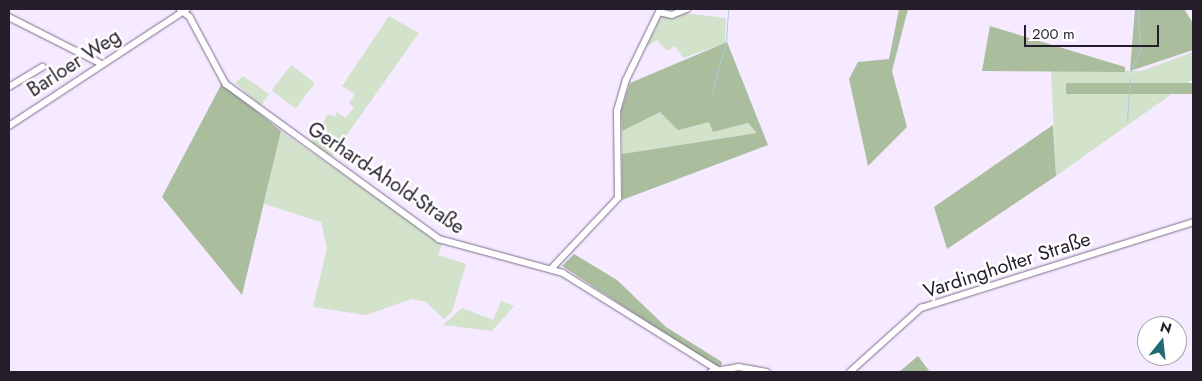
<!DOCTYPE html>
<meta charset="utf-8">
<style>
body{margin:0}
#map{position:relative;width:1202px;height:381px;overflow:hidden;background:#f5eaff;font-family:Jost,sans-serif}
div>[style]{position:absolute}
.green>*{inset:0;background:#d3e2ca;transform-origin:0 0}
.forest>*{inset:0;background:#aabd9d;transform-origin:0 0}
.stream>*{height:1px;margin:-0.5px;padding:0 0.5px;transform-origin:0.5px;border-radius:0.5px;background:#aacae3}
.roads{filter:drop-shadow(0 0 1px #7d6c8b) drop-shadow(0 0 1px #7d6c8b)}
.minor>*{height:5.5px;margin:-2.75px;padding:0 2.75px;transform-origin:2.75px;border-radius:2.75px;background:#fff}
span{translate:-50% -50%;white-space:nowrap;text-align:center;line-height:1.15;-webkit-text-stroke:5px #fff;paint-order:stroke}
.street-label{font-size:20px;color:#251e2a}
.frame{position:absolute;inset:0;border:10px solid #251e2a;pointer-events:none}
.north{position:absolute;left:1137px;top:316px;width:50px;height:50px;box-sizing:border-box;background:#fff;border:1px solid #a8a5aa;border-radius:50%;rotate:16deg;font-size:14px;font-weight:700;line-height:20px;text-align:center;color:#251e2a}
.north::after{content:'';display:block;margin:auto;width:18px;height:22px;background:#206a74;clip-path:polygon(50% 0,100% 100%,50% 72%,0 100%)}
.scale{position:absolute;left:1024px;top:25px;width:135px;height:22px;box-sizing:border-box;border:2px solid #251e2a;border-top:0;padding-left:6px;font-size:15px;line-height:18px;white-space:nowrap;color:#251e2a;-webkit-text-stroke:4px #fff;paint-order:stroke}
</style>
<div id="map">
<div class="green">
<i style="clip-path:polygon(684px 13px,726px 18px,725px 43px,683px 58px,675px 46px,667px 51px,657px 40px,646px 47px,662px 16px)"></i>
<i style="clip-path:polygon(389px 16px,419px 33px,331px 157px,311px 143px,328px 114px,335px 117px,337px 112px,346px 118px,354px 107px,349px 103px,355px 94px,342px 86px)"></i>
<i style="clip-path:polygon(1193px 52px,1193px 79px,1056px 176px,1051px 71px,1142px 71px)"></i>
<i style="left:291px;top:65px;width:30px;height:32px;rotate:37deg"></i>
<i style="clip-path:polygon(243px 76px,269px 94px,261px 106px,235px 83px)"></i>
<i style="clip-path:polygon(661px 111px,710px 122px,713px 132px,748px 123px,758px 133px,622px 154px,622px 131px)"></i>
<i style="clip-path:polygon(281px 131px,442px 244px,438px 255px,466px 264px,452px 312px,444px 319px,426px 302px,412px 299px,366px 315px,313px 307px,327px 248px,321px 222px,264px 204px)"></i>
<i style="clip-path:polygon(501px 301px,514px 306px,492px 331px,443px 325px,462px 308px,493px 320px)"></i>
</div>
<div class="forest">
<i style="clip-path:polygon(899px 9px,908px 9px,892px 71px,907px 127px,868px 166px,849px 79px,858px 62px,889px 59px)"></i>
<i style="clip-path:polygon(1135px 9px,1184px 9px,1193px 23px,1193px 50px,1130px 71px)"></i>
<i style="clip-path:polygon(990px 26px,1125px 67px,1125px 72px,982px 71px)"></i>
<i style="clip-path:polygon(727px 42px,768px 145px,622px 200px,622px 154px,757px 133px,748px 123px,713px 132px,709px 122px,678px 130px,660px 112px,622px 131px,621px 111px,630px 83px)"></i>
<i style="clip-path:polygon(222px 83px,281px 131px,242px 295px,162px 197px)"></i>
<i style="left:1193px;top:83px;width:11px;height:127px;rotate:90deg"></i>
<i style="clip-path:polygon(1053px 125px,1056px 176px,947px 249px,934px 207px)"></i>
<i style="clip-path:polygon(574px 254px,617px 280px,666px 327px,722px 362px,721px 366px,716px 367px,562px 266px)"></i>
<i style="clip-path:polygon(918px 356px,930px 372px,899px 372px)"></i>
</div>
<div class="stream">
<i style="left:1131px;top:71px;width:23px;rotate:-67deg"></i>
<i style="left:1140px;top:50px;width:41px;rotate:-92.8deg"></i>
<i style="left:712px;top:93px;width:54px;rotate:-74.9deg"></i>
<i style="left:726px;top:41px;width:32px;rotate:-86deg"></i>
<i style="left:1127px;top:121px;width:43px;rotate:-86deg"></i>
</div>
<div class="roads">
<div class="minor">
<i style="left:180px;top:9px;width:13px;rotate:39deg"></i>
<i style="left:190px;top:17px;width:76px;rotate:61.8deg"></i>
<i style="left:226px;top:84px;width:263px;rotate:36deg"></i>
<i style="left:439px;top:239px;width:129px;rotate:15.3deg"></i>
<i style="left:563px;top:273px;width:183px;rotate:32deg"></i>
<i style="left:9px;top:17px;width:104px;rotate:26.8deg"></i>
<i style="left:9px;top:87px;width:39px;rotate:-31deg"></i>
<i style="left:9px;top:126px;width:213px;rotate:-33.3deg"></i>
<i style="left:552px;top:268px;width:96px;rotate:-46.7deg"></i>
<i style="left:618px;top:198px;width:87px;rotate:-90.7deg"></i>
<i style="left:617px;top:111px;width:32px;rotate:-74deg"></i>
<i style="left:626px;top:80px;width:76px;rotate:-64.1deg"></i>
<i style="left:659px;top:12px;width:13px;rotate:13deg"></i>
<i style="left:672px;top:15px;width:16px;rotate:-22deg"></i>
<i style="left:711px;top:372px;width:28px;rotate:-10deg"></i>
<i style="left:739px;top:367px;width:28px;rotate:10deg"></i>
<i style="left:850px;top:372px;width:96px;rotate:-42deg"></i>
<i style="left:921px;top:308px;width:285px;rotate:-17.5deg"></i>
</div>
</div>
<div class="street-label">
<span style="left:74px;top:63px;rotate:-33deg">Barloer Weg</span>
<span style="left:386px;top:178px;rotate:34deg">Gerhard-Ahold-Straße</span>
<span style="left:1007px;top:265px;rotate:-18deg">Vardingholter Straße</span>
</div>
<div class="frame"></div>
<div class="north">N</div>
<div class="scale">200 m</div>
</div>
